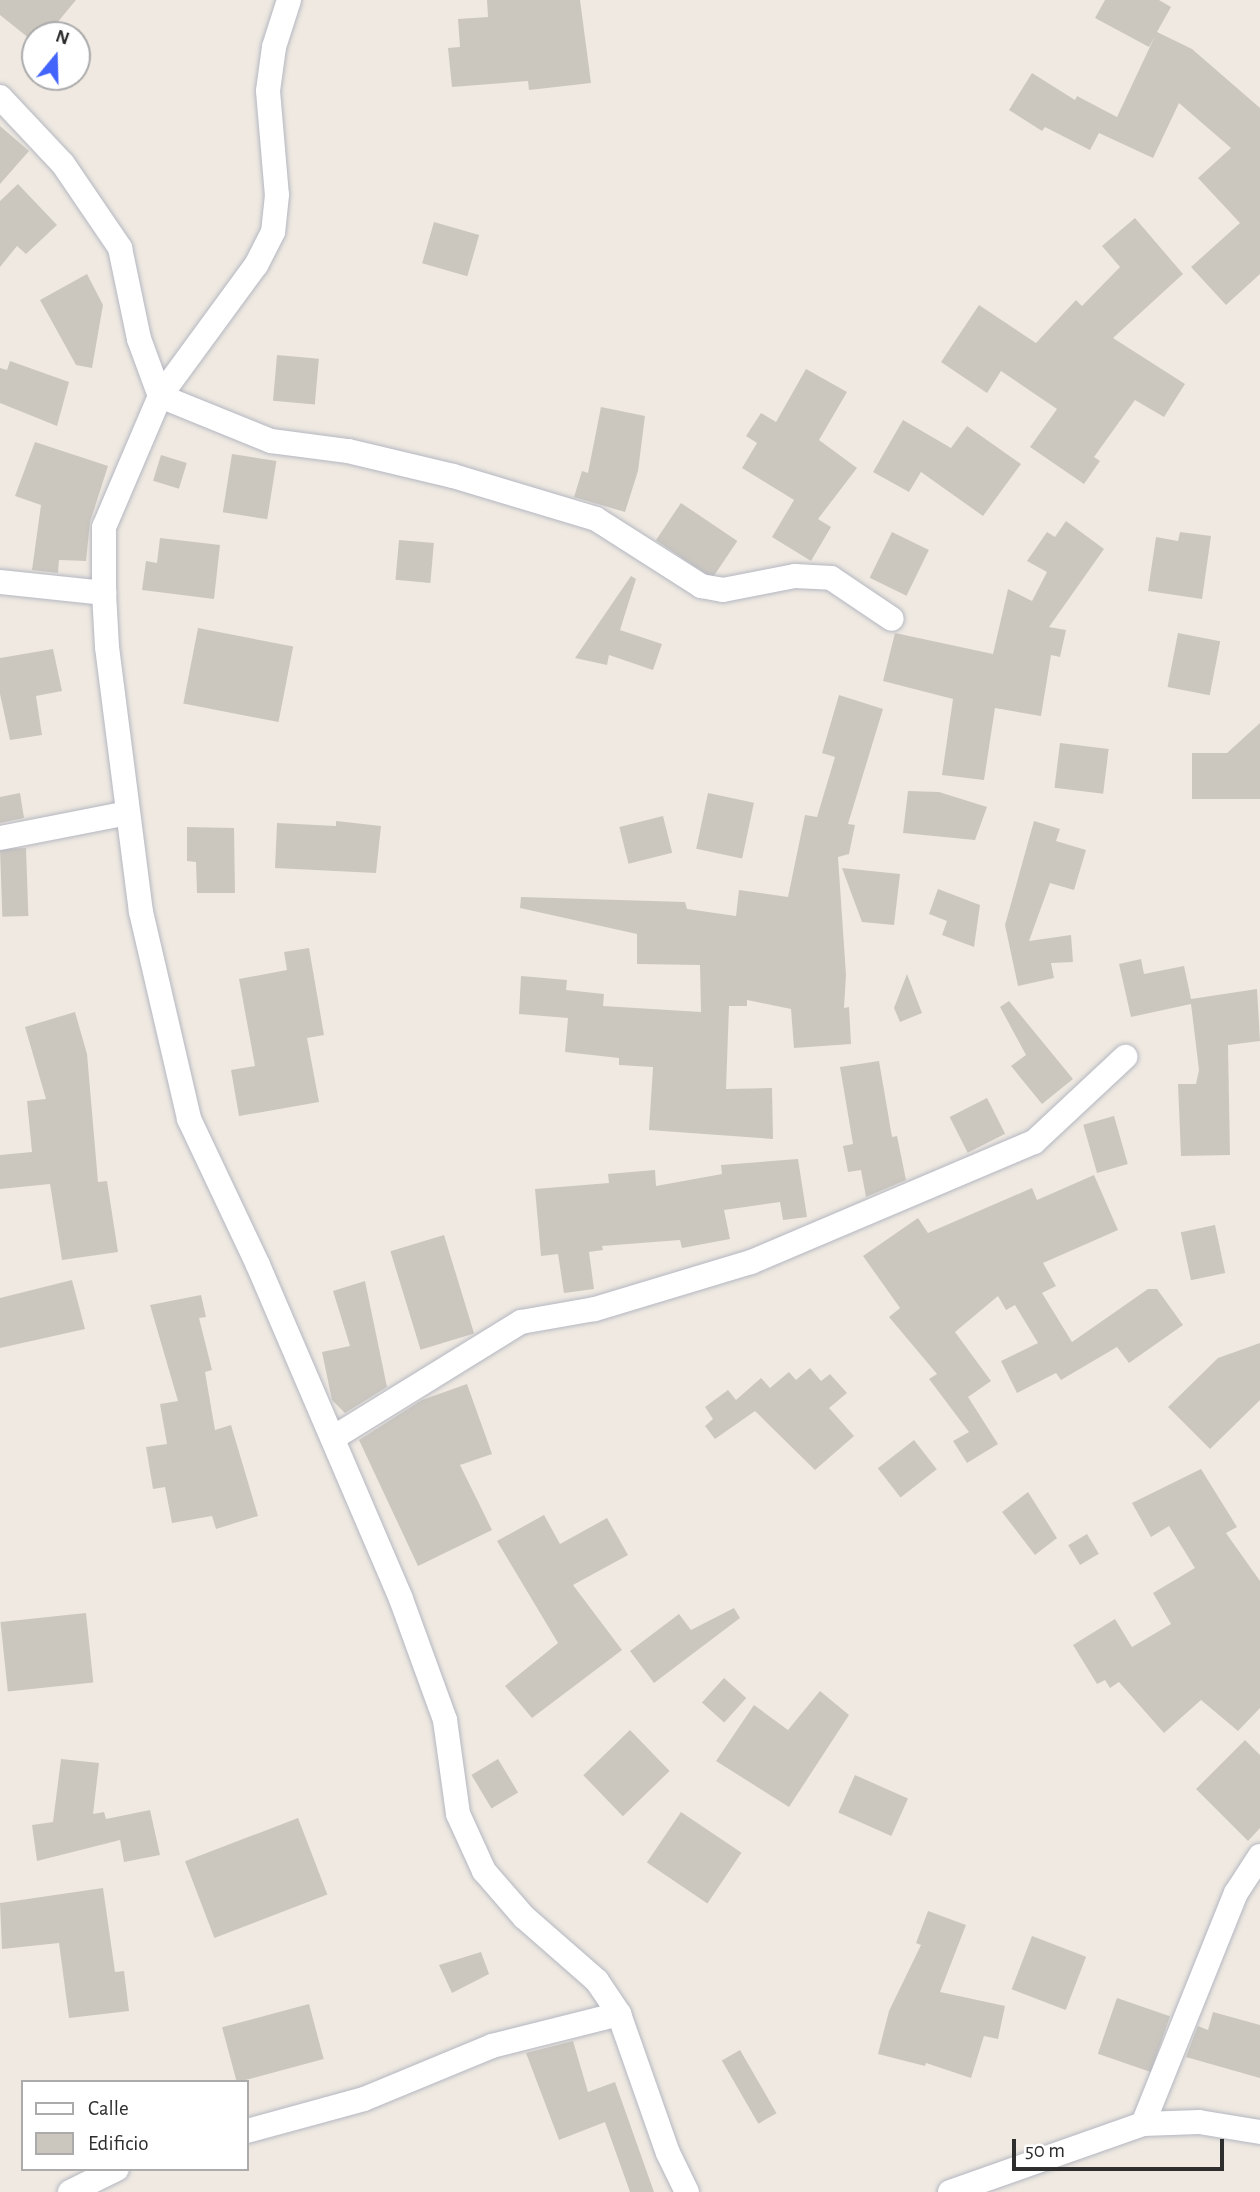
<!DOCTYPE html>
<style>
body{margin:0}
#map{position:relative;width:1260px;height:2192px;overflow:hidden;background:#efe9e1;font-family:"Alegreya Sans",sans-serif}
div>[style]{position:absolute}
.building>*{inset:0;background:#cbc7bf;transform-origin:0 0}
.roads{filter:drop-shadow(0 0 2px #b4b7c1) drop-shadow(0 0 2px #b4b7c1)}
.minor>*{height:24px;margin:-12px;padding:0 12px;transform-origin:12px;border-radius:12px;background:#fff}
span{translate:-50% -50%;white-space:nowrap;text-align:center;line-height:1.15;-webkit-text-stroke:6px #fff;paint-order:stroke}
.legend{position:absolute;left:21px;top:2080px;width:228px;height:91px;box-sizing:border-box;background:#fff;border:2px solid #ababab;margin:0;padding:9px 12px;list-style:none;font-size:21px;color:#2e2e2e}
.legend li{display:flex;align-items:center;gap:14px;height:35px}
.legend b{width:35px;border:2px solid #ababab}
.north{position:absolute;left:21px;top:21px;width:70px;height:70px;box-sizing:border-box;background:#fff;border:2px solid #ababab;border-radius:50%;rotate:19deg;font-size:19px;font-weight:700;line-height:28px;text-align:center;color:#2e2e2e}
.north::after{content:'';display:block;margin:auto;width:24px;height:32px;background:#4264fb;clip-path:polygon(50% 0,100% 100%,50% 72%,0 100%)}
.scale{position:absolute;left:1012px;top:2139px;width:212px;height:32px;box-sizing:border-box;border:4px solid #2e2e2e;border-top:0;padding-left:9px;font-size:21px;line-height:24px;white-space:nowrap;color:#2e2e2e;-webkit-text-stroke:5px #fff;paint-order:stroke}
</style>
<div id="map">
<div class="building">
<i style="clip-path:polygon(0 0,76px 0,47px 35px,35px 35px,35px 43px,0 15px)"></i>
<i style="clip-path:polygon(487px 0,580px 0,591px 83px,529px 90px,528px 81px,452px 87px,448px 48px,460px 47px,458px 19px,488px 17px)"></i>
<i style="clip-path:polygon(1105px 0,1159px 0,1171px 7px,1157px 32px,1192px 49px,1260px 108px,1260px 274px,1226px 305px,1191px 267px,1240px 223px,1198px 178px,1231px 148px,1179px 103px,1153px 158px,1099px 133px,1090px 150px,1045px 127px,1042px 131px,1009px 110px,1032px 73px,1075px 100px,1077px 96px,1117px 117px,1155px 36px,1149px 47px,1095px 18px)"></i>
<i style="clip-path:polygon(0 126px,29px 151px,0 184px)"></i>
<i style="clip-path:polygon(18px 184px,57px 225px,26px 254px,17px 246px,0 267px,0 201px)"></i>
<i style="clip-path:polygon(1135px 218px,1183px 274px,1113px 338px,1185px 384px,1164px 417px,1135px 400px,1094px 457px,1100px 461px,1084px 484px,1030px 447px,1057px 409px,1001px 371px,987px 393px,941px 362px,979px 305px,1036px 343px,1076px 300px,1082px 306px,1120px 267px,1102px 246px)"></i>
<i style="left:434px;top:222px;width:47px;height:43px;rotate:16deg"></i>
<i style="clip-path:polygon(87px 274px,103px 305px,92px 368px,76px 365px,40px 300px)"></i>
<i style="left:277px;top:355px;width:42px;height:46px;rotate:5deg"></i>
<i style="clip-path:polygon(10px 361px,69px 382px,57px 426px,0 403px,0 368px,7px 370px)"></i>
<i style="clip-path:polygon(806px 369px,847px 392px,819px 440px,857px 468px,818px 519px,831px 527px,811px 561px,772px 537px,794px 500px,742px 468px,757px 443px,746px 436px,761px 413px,776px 422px)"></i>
<i style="clip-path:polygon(601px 407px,645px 416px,638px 471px,625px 512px,574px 497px,582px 471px,588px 473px)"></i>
<i style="clip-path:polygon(903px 420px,951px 448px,967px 426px,1021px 464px,983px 516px,921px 472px,909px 492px,873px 472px)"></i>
<i style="clip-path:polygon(35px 442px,108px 466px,90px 522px,86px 561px,59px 560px,58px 573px,32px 570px,41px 505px,15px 496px)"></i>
<i style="left:232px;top:454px;width:45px;height:59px;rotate:9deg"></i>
<i style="left:161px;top:455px;width:27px;height:27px;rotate:17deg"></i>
<i style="left:681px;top:503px;width:68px;height:45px;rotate:34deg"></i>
<i style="clip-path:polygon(1066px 521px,1104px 549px,1049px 627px,1066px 630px,1060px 657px,1051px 655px,1041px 716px,995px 708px,984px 780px,942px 775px,953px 699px,883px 681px,895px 633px,993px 654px,1008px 589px,1032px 601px,1047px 572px,1027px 561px,1047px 532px,1055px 537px)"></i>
<i style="left:892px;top:532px;width:41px;height:51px;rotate:26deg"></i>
<i style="clip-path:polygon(1180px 532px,1211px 536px,1202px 599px,1148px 591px,1156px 537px,1178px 541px)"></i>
<i style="clip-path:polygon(160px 538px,220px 545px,214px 599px,142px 590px,146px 561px,157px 563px)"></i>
<i style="left:399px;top:540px;width:35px;height:40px;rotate:5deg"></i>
<i style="clip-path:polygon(631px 576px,636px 579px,620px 630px,662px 644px,653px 670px,609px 655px,607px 665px,575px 658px)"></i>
<i style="left:198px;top:628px;width:97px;height:77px;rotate:11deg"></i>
<i style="left:1178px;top:633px;width:43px;height:55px;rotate:11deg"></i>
<i style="clip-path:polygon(53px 649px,62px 691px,36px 696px,42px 735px,10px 740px,0 694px,0 658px)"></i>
<i style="clip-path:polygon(839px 695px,883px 709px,848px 824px,855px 825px,849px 854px,838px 857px,846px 975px,844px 1008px,849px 1007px,851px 1044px,794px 1048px,791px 1009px,747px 1000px,747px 1006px,729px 1006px,726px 1089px,772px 1088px,773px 1139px,649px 1130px,653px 1067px,619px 1065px,619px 1058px,565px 1052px,568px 1018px,519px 1014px,521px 976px,567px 980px,566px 990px,604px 994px,603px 1006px,701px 1012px,700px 965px,637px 964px,637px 934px,520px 908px,521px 897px,685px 902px,687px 909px,736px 916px,739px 890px,788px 897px,805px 815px,817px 817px,835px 757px,822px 753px)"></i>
<i style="clip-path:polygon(1260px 723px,1260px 799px,1192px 799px,1192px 753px,1227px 753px)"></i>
<i style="left:1060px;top:743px;width:49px;height:45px;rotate:7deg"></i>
<i style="clip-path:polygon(908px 791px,939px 792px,987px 807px,975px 840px,903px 833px)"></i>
<i style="clip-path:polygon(20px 793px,24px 818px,0 823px,0 797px)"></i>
<i style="left:708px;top:793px;width:47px;height:57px;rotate:12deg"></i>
<i style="left:663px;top:816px;width:38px;height:45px;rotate:76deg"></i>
<i style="clip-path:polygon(336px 821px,381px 826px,376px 873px,275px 868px,277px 823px,336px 826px)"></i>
<i style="clip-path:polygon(1034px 821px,1060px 829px,1056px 841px,1086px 850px,1074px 890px,1050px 883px,1029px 941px,1071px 935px,1073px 962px,1051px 963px,1054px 978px,1018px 986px,1005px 925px)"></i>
<i style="clip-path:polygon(187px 827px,234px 828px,235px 893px,197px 893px,196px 862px,187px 861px)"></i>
<i style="left:26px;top:848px;width:68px;height:26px;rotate:88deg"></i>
<i style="clip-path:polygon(842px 868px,900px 874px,894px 925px,862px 922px)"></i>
<i style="clip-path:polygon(938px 889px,980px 905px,974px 947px,942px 935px,947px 921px,929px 914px)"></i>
<i style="clip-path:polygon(309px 948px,324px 1035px,307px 1038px,319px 1102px,239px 1116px,231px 1070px,255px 1066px,239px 979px,287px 970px,284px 952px)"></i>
<i style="clip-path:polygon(1141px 959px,1144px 974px,1184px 966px,1191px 999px,1257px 989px,1260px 1041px,1228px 1045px,1230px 1155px,1181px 1156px,1178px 1084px,1196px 1084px,1199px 1070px,1191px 1004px,1131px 1017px,1119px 964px)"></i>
<i style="clip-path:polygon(907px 974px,922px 1013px,900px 1022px,894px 1008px)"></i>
<i style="clip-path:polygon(1009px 1001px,1073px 1079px,1042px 1104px,1011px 1066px,1026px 1055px,1000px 1007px)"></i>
<i style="clip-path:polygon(75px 1012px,87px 1054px,98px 1182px,107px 1181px,118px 1252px,62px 1260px,50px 1184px,0 1189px,0 1155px,32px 1152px,27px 1101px,46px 1099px,25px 1027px)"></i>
<i style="clip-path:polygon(879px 1061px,892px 1137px,897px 1136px,906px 1180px,866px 1197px,861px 1170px,848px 1172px,843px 1146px,853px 1144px,840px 1067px)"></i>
<i style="left:987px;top:1098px;width:40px;height:42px;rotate:63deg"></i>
<i style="left:1114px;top:1116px;width:50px;height:32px;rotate:74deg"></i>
<i style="clip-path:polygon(798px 1159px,807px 1217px,783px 1220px,780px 1202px,724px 1210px,730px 1239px,682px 1248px,680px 1240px,602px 1246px,603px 1250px,589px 1252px,594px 1289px,564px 1293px,558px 1254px,541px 1256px,535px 1189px,609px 1183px,608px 1174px,655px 1170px,656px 1186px,722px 1174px,721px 1165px)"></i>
<i style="clip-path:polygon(1094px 1175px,1118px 1230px,1043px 1263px,1056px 1286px,1042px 1293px,1072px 1342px,1148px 1289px,1157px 1289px,1183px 1325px,1129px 1363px,1117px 1347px,1061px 1380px,1056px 1373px,1017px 1393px,1001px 1361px,1038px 1343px,1015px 1305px,1006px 1310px,998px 1296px,955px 1332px,991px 1381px,968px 1397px,998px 1444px,967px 1463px,953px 1441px,969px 1432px,929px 1379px,937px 1374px,889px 1317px,900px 1308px,863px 1256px,918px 1218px,928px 1233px,1032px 1188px,1037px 1200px)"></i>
<i style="left:1215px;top:1225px;width:49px;height:35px;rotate:78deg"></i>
<i style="left:444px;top:1235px;width:103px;height:56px;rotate:73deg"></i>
<i style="clip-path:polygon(72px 1280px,85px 1329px,0 1348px,0 1298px)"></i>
<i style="clip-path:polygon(365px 1281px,387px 1387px,345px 1413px,332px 1400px,322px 1352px,350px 1346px,333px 1291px)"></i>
<i style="clip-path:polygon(201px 1295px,206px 1317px,199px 1318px,212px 1370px,205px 1372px,215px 1430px,231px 1425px,258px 1516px,216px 1529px,212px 1516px,172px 1523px,165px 1487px,153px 1489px,146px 1447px,167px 1444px,160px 1404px,178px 1401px,150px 1305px)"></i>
<i style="clip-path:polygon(1260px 1343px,1260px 1400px,1210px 1449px,1168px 1407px,1218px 1358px)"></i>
<i style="clip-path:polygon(810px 1368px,821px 1381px,830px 1374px,847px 1393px,829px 1408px,854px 1436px,815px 1470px,755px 1411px,715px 1439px,705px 1426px,713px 1419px,705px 1407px,728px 1390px,736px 1400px,761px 1378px,770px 1388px,789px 1372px,796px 1380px)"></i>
<i style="clip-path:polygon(467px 1384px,492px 1454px,460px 1465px,492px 1530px,418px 1566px,359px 1440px,422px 1400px)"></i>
<i style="left:914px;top:1440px;width:37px;height:46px;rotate:52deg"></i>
<i style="clip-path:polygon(1201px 1469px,1237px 1527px,1226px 1533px,1260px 1581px,1260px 1708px,1238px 1731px,1201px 1700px,1164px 1733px,1119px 1682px,1110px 1688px,1105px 1680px,1097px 1684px,1073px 1645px,1115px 1619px,1132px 1647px,1171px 1624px,1153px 1593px,1195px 1568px,1169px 1526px,1151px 1537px,1132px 1503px)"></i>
<i style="clip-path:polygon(1028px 1492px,1057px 1538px,1035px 1555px,1002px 1512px)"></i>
<i style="clip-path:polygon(544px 1515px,560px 1544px,607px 1518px,628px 1555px,573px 1585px,622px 1650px,532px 1718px,505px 1686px,558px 1643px,497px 1541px)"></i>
<i style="left:1087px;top:1534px;width:23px;height:22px;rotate:59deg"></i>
<i style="clip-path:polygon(734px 1608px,740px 1618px,654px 1683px,630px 1651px,679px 1614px,691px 1630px)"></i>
<i style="left:86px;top:1613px;width:70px;height:86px;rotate:84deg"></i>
<i style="left:724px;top:1678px;width:30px;height:33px;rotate:42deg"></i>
<i style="clip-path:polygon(820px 1691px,849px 1715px,789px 1807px,716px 1761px,754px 1705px,788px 1730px)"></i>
<i style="left:630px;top:1730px;width:57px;height:65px;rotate:46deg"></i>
<i style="clip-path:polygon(1245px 1740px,1260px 1755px,1260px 1828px,1248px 1841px,1196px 1789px)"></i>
<i style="clip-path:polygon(61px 1759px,99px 1763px,93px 1814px,104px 1812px,106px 1819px,150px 1810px,160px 1855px,124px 1862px,120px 1840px,37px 1861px,32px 1825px,53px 1822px)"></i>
<i style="left:498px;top:1759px;width:39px;height:31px;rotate:59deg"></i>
<i style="left:855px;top:1775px;width:58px;height:41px;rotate:24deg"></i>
<i style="left:681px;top:1812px;width:73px;height:61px;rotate:34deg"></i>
<i style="left:298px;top:1818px;width:82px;height:121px;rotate:69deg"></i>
<i style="clip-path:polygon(103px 1888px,115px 1972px,124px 1971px,129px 2011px,69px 2018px,59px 1943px,2px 1949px,0 1903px)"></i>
<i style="clip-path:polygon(928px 1911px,966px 1925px,940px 1992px,1005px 2006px,998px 2039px,984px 2036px,971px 2078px,926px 2063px,925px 2066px,878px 2054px,889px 2011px,921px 1945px,916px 1943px)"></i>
<i style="left:1032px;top:1936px;width:58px;height:57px;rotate:21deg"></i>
<i style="clip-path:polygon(481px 1952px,489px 1974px,452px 1993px,439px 1965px)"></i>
<i style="left:1117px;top:1998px;width:56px;height:59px;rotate:19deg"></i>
<i style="left:309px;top:2004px;width:57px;height:90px;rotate:75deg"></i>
<i style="clip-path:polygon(1213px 2012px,1260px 2025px,1260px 2078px,1186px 2057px,1198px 2026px,1208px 2030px)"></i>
<i style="clip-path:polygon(573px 2041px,588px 2092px,615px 2082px,654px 2192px,630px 2192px,605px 2122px,559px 2140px,526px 2053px)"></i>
<i style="left:740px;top:2050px;width:73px;height:21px;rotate:60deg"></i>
</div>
<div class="roads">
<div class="minor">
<i style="left:289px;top:0;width:49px;rotate:107.7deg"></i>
<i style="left:274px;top:47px;width:44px;rotate:97.8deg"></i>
<i style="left:268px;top:91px;width:104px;rotate:85.1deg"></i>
<i style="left:277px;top:195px;width:37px;rotate:96deg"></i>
<i style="left:273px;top:232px;width:37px;rotate:117deg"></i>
<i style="left:256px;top:265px;width:162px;rotate:126.2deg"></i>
<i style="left:160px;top:396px;width:120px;rotate:22.1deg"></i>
<i style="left:271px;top:441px;width:78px;rotate:7.4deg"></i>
<i style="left:348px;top:451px;width:108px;rotate:13.4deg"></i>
<i style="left:453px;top:476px;width:149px;rotate:16.7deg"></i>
<i style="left:596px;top:519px;width:125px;rotate:32.5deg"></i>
<i style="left:701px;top:586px;width:22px;rotate:10deg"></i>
<i style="left:723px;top:590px;width:73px;rotate:-11deg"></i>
<i style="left:795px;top:576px;width:36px;rotate:3deg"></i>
<i style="left:831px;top:578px;width:73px;rotate:33.9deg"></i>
<i style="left:0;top:97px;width:92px;rotate:46.8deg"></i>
<i style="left:63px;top:164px;width:102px;rotate:55.8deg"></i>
<i style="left:120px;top:248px;width:93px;rotate:78.2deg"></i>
<i style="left:139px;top:339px;width:61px;rotate:69.8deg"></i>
<i style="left:160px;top:396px;width:142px;rotate:113.1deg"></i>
<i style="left:104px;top:527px;width:66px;rotate:90deg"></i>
<i style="left:104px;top:593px;width:54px;rotate:86.8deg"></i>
<i style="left:107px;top:647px;width:267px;rotate:82.7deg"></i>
<i style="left:141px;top:912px;width:212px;rotate:76.9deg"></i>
<i style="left:189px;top:1119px;width:161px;rotate:64.7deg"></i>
<i style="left:258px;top:1265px;width:363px;rotate:66.8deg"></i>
<i style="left:401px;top:1599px;width:129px;rotate:70deg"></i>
<i style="left:445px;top:1720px;width:95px;rotate:82.1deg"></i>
<i style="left:458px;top:1814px;width:63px;rotate:65.5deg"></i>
<i style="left:484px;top:1871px;width:61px;rotate:49deg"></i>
<i style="left:524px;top:1917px;width:97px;rotate:41.2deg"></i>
<i style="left:597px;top:1981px;width:40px;rotate:56deg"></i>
<i style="left:619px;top:2014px;width:147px;rotate:70.6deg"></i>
<i style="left:668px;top:2153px;width:43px;rotate:64deg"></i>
<i style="left:0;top:582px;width:105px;rotate:6deg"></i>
<i style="left:0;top:838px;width:130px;rotate:-11.1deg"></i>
<i style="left:333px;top:1438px;width:221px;rotate:-31.7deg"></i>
<i style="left:521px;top:1322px;width:75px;rotate:-10deg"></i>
<i style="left:595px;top:1309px;width:163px;rotate:-16.8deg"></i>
<i style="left:751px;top:1262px;width:307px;rotate:-23deg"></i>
<i style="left:1034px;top:1142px;width:125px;rotate:-43deg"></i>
<i style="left:1143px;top:2124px;width:249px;rotate:-68.1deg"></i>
<i style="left:1236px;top:1893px;width:44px;rotate:-57deg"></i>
<i style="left:247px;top:2131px;width:121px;rotate:-15.3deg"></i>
<i style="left:364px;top:2099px;width:139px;rotate:-22.5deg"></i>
<i style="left:492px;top:2046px;width:131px;rotate:-14.1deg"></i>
<i style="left:70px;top:2192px;width:52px;rotate:-26.1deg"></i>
<i style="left:950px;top:2192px;width:205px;rotate:-19.4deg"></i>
<i style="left:1143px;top:2124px;width:56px;rotate:-2deg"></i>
<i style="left:1199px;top:2122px;width:62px;rotate:9.3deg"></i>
</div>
</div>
<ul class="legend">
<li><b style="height:9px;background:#fff"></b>Calle</li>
<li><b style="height:19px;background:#cbc7bf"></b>Edificio</li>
</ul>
<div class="north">N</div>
<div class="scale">50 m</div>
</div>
